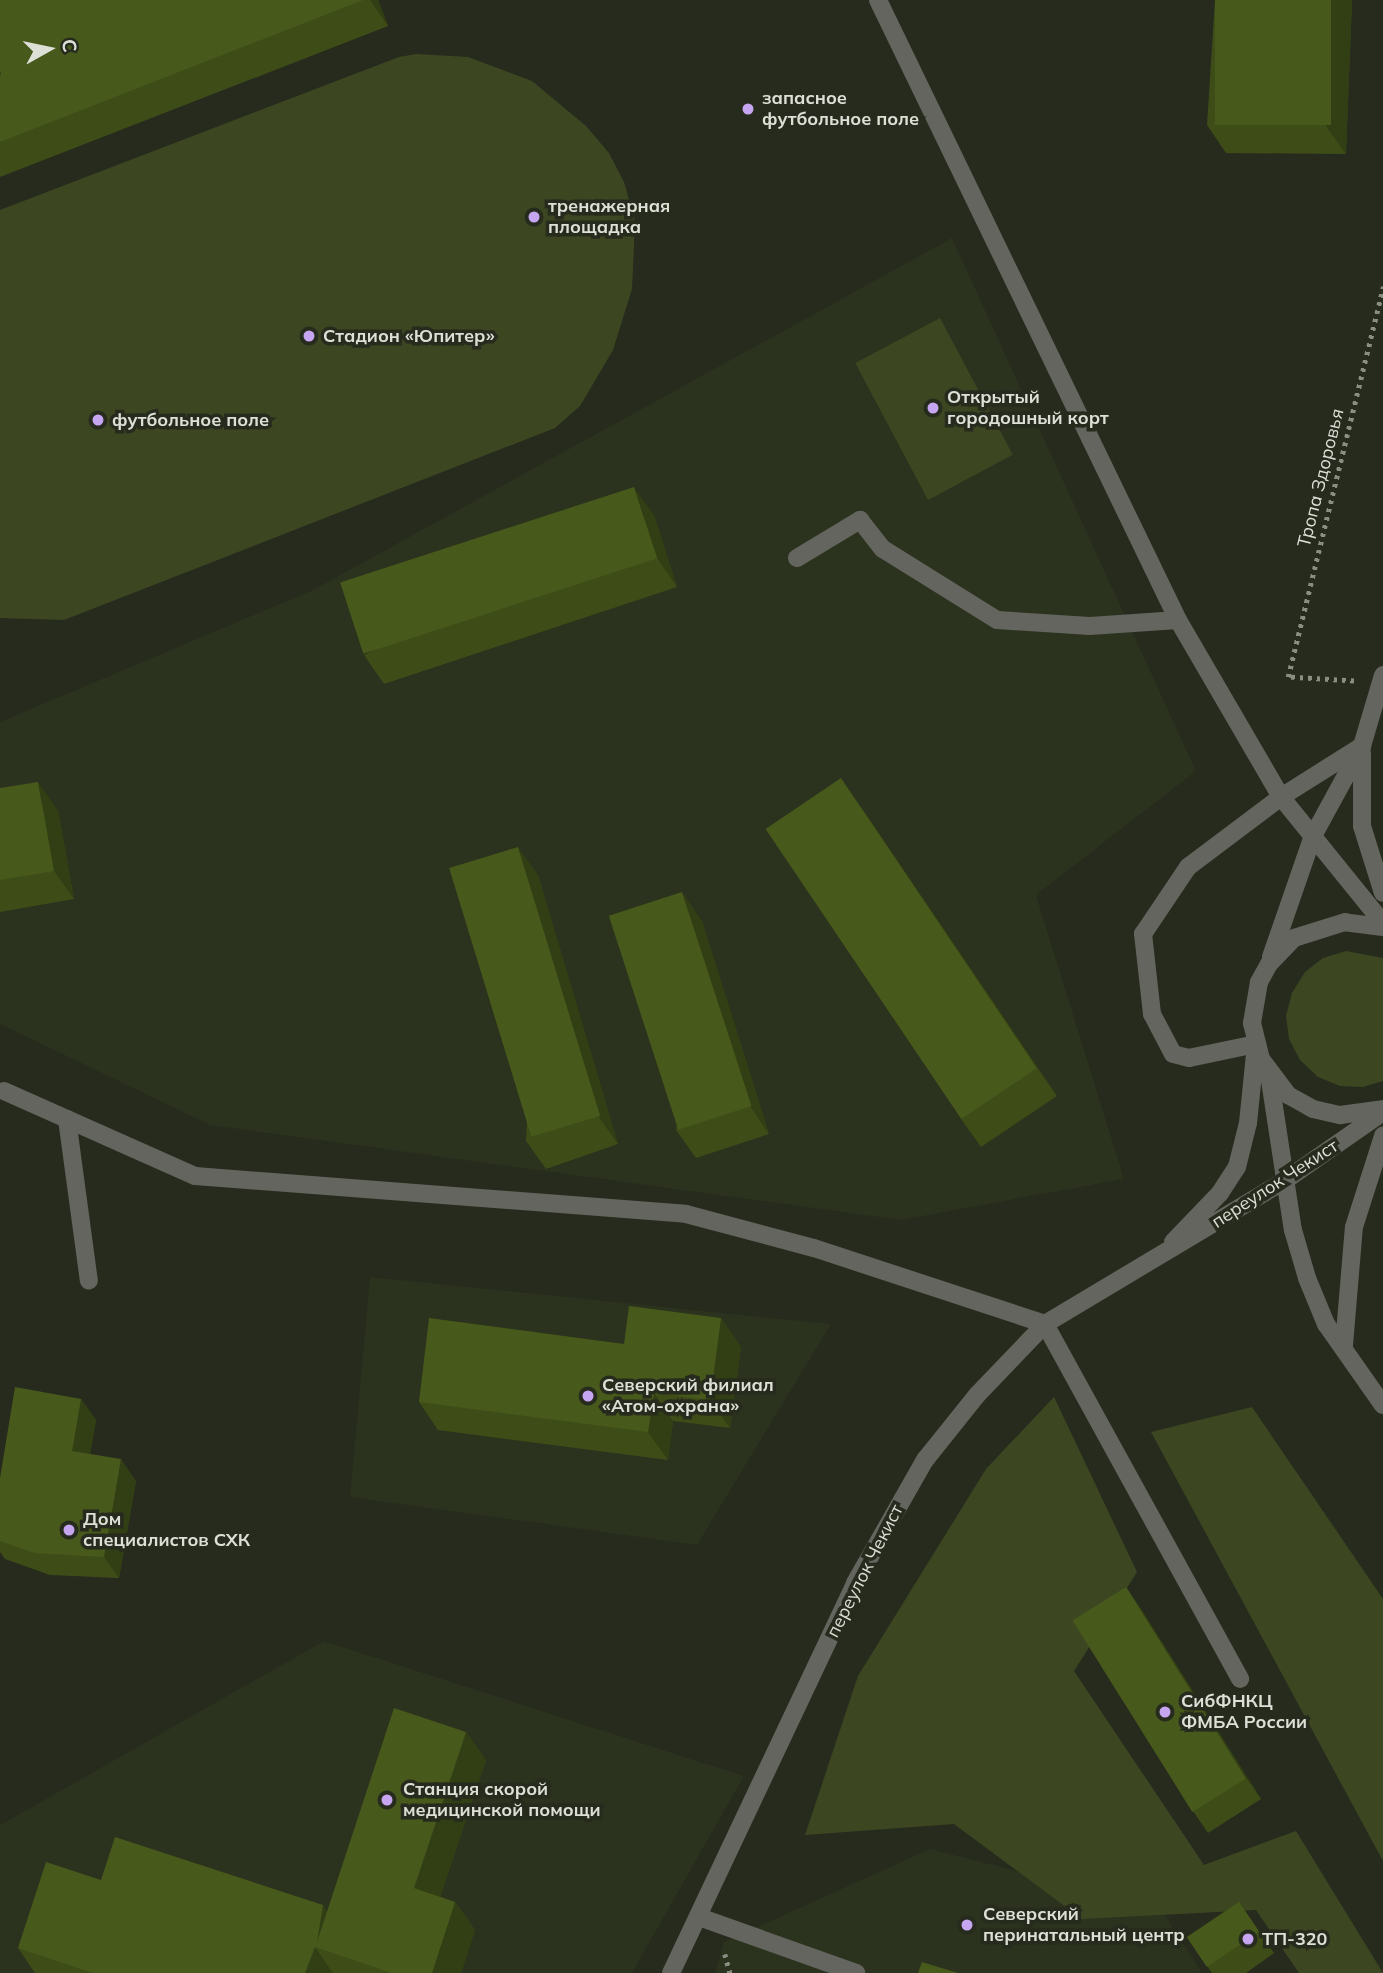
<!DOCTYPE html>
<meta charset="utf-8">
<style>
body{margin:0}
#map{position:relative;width:1383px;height:1973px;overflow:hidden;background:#262b1d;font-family:Mulish,sans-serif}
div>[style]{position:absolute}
.built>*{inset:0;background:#2b321d}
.green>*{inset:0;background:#3c4722;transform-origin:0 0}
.path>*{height:4.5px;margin-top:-2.25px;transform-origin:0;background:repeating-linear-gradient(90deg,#898d82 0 3.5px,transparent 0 8.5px)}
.service>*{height:18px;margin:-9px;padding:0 9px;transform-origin:9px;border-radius:9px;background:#63655e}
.minor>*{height:18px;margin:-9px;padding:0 9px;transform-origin:9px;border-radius:9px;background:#63655e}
.tertiary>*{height:18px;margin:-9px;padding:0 9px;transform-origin:9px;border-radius:9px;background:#63655e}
.wall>*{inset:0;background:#3e4d18}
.shaded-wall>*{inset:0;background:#323e14}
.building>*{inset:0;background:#48591c;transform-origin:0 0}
.dots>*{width:19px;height:19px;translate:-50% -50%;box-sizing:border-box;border:4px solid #262b1d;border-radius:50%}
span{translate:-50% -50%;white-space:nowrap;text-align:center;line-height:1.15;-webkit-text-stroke:7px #262b1d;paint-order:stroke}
.poi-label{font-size:18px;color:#dde0d7;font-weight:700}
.left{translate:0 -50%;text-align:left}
.street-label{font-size:18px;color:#dde0d7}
.north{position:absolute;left:14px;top:14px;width:70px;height:70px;-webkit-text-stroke:5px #262b1d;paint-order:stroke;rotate:81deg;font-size:19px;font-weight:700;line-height:28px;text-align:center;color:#dde0d7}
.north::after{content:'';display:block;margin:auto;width:24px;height:32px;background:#dde0d7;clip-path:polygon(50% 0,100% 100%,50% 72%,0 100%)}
</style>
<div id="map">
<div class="built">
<i style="clip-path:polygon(952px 238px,1196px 771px,1036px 895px,1124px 1179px,901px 1220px,210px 1125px,0 1024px,0 722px,313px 590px)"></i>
<i style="clip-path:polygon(370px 1277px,831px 1324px,697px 1545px,350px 1497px)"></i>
<i style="clip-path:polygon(324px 1641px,744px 1776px,632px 1973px,0 1973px,0 1825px)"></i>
<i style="clip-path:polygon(930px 1849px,1160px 1907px,1202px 1973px,715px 1973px,724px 1942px)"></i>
</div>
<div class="green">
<i style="clip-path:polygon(416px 54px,468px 57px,532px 81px,586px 126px,609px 153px,624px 182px,635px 221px,632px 289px,613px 350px,580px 406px,555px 428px,64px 620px,0 618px,0 210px,399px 57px)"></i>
<i style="left:940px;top:318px;width:155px;height:96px;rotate:62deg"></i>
<i style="clip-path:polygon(1346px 951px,1383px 958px,1383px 1081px,1363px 1087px,1340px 1086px,1318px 1077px,1300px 1060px,1289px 1039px,1286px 1016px,1292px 993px,1305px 972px,1323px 958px)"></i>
<i style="clip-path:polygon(1054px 1397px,1137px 1572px,1074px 1671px,1204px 1865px,1296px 1831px,1383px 1973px,1299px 1973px,1256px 1910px,1082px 1919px,954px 1824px,805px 1835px,858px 1676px,986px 1469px)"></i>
<i style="clip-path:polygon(1252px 1407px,1383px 1599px,1383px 1861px,1151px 1432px)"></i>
</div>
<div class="path">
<i style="left:1354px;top:681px;width:66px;rotate:-176.5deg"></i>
<i style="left:1288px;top:677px;width:402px;rotate:-76.3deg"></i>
<i style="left:725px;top:1954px;width:20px;rotate:75deg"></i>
</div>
<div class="service">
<i style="left:797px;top:558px;width:74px;rotate:-31.1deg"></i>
<i style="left:860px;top:520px;width:37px;rotate:52deg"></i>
<i style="left:883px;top:549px;width:134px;rotate:31.9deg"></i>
<i style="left:997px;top:620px;width:93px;rotate:3.7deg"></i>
<i style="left:1090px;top:626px;width:88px;rotate:-3.9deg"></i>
<i style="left:1256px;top:1044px;width:68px;rotate:168.2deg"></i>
<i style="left:1189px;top:1058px;width:16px;rotate:-166deg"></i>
<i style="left:1173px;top:1054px;width:45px;rotate:-117.7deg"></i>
<i style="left:1152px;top:1014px;width:81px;rotate:-96.4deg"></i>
<i style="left:1143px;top:934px;width:81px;rotate:-56.1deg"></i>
<i style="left:1188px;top:867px;width:116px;rotate:-37deg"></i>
<i style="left:1281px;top:797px;width:96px;rotate:-32.2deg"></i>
<i style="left:67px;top:1119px;width:163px;rotate:82.3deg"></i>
<i style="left:1045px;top:1324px;width:405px;rotate:61.2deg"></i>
<i style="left:699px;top:1917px;width:167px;rotate:19.6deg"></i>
</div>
<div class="minor">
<i style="left:878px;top:0;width:689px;rotate:64.18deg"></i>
<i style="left:1178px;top:620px;width:205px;rotate:59.8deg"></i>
<i style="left:1281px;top:797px;width:162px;rotate:51deg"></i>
<i style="left:4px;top:1091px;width:209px;rotate:24deg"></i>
<i style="left:195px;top:1176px;width:492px;rotate:4.4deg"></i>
<i style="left:686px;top:1214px;width:132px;rotate:14.9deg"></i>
<i style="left:814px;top:1248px;width:243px;rotate:18.2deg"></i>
<i style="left:1173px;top:1242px;width:68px;rotate:-46.2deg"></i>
<i style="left:1220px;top:1193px;width:31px;rotate:-57deg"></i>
<i style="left:1237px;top:1167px;width:45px;rotate:-76deg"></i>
<i style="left:1248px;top:1123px;width:79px;rotate:-84.2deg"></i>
<i style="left:671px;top:1973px;width:431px;rotate:-64.7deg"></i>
<i style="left:855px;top:1583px;width:142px;rotate:-60.4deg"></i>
<i style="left:925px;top:1460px;width:83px;rotate:-51.3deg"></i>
<i style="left:977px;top:1395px;width:98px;rotate:-46.2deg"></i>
<i style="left:1045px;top:1324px;width:279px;rotate:-30.9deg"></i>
<i style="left:1284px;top:1181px;width:121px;rotate:-34.9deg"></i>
</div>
<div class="tertiary">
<i style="left:1362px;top:753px;width:73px;rotate:90deg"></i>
<i style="left:1362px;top:826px;width:70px;rotate:72.6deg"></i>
<i style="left:1383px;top:927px;width:38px;rotate:-173deg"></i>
<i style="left:1345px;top:922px;width:53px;rotate:162.6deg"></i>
<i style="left:1294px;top:938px;width:36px;rotate:134deg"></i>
<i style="left:1269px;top:964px;width:21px;rotate:119deg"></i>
<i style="left:1259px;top:982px;width:42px;rotate:99.7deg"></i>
<i style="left:1252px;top:1023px;width:37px;rotate:76deg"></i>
<i style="left:1261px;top:1059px;width:45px;rotate:53.1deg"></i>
<i style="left:1288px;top:1095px;width:29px;rotate:29deg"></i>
<i style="left:1313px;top:1109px;width:28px;rotate:13deg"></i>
<i style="left:1340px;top:1115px;width:43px;rotate:-7.9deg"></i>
<i style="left:1271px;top:957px;width:128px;rotate:-70.9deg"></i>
<i style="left:1313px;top:836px;width:102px;rotate:-61.4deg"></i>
<i style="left:1362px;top:746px;width:74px;rotate:-73.5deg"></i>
<i style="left:1269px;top:1074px;width:158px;rotate:81.3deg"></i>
<i style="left:1293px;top:1230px;width:50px;rotate:73.7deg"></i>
<i style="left:1307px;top:1278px;width:50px;rotate:67.6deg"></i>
<i style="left:1326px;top:1324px;width:99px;rotate:54.9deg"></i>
<i style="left:1344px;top:1345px;width:118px;rotate:-85.2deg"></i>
<i style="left:1354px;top:1227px;width:96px;rotate:-72.3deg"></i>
</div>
<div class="wall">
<i style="clip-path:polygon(0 0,378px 0,388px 26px,0 177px,0 75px,1px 74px)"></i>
<i style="clip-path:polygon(1215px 0,1352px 0,1346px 154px,1226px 153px,1207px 125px)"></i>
<i style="clip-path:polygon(654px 515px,677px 587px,384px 684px,364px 655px)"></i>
<i style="clip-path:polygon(0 788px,58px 810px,74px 899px,0 912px)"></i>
<i style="clip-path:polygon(861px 807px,1057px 1096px,981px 1147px,961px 1119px)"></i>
<i style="clip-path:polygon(538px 875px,618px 1144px,546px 1169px,526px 1141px)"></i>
<i style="clip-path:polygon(702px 921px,769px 1134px,696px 1158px,676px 1130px)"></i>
<i style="clip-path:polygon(721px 1318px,741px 1347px,730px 1428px,673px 1421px,668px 1460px,438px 1430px,419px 1402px,624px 1344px)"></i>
<i style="clip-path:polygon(81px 1399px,96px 1420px,90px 1454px,136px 1481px,119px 1578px,50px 1575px,5px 1559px,0 1552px,0 1478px)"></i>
<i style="clip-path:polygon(1126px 1587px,1141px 1609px,1261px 1799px,1208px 1833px,1193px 1811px)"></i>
<i style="clip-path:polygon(466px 1732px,486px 1760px,440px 1897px,455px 1902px,475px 1930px,461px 1973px,35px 1973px,18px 1948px,101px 1880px,327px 1912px)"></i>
<i style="clip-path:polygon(1239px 1902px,1274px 1953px,1246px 1973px,1212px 1973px,1187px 1937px)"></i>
</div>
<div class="shaded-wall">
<i style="clip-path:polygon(370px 0,378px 0,388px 26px)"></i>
<i style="clip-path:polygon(1331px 0,1352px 0,1346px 154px,1326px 126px)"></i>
<i style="clip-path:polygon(634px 487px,654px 515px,677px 587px,657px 558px)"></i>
<i style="clip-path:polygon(841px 778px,861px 807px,1057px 1096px,1037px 1068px)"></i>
<i style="clip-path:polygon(38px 782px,58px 810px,74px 899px,54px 871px)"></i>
<i style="clip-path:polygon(518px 847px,538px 875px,618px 1144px,598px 1116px)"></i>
<i style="clip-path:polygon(682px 892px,702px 921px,769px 1134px,750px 1106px)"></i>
<i style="clip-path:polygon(721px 1318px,741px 1347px,730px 1428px,710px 1400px)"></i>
<i style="clip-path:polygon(654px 1393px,673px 1421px,668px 1460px,648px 1432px)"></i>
<i style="clip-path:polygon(81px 1399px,96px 1420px,87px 1472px,72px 1451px)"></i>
<i style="clip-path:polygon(121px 1459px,136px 1481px,119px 1578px,104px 1557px)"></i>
<i style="clip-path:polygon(1126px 1587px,1141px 1609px,1261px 1799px,1246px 1778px)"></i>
<i style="clip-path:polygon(466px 1732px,486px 1760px,434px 1916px,414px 1888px)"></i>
<i style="clip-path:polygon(455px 1902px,475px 1930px,461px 1973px,432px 1973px)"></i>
<i style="clip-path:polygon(323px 1905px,342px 1934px,317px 1942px)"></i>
<i style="clip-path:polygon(315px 1947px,333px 1973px,305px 1973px)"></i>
</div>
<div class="building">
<i style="clip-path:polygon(0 0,363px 0,0 142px,0 75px,1px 74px,0 72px)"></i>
<i style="left:1215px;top:0;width:116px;height:125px"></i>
<i style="left:634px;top:487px;width:75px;height:309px;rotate:72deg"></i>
<i style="left:841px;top:778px;width:350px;height:91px;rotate:56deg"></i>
<i style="clip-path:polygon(38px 782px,54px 871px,0 880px,0 788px)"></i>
<i style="left:518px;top:847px;width:281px;height:72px;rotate:73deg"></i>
<i style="left:682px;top:892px;width:225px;height:77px;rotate:72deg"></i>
<i style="clip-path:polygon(629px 1306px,721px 1318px,710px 1400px,654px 1393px,648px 1432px,419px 1402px,429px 1318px,624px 1344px)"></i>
<i style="clip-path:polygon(15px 1387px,81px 1399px,72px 1451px,121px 1459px,104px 1557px,35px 1553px,0 1541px,0 1478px)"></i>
<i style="left:1126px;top:1587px;width:226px;height:63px;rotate:58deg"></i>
<i style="clip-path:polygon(394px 1708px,466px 1732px,414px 1888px,455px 1902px,432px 1973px,392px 1973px,315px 1947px,305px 1973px,93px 1973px,18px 1948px,46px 1862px,101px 1880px,115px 1837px,323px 1905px,317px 1942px)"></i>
<i style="left:1239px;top:1902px;width:36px;height:63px;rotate:56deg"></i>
<i style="clip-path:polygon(922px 1962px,958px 1973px,918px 1973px)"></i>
</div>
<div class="dots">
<i style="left:748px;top:109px;background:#c6a6f0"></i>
<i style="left:534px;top:217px;background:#c6a6f0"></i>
<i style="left:309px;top:336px;background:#c6a6f0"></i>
<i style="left:933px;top:408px;background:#c6a6f0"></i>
<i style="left:98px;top:420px;background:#c6a6f0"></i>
<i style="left:588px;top:1396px;background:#c6a6f0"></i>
<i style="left:69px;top:1530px;background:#c6a6f0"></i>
<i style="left:1165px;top:1712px;background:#c6a6f0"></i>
<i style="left:387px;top:1800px;background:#c6a6f0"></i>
<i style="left:967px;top:1925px;background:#c6a6f0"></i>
<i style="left:1248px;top:1939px;background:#c6a6f0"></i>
</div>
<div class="poi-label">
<span class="left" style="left:762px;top:109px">запасное<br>футбольное поле</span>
<span class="left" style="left:548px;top:217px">тренажерная<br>площадка</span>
<span class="left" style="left:323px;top:336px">Стадион «Юпитер»</span>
<span class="left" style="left:947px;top:408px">Открытый<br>городошный корт</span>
<span class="left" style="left:112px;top:420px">футбольное поле</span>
<span class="left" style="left:602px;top:1396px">Северский филиал<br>«Атом-охрана»</span>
<span class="left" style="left:83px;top:1530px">Дом<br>специалистов СХК</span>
<span class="left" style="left:1181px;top:1712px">СибФНКЦ<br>ФМБА России</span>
<span class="left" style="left:403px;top:1800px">Станция скорой<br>медицинской помощи</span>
<span class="left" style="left:983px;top:1925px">Северский<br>перинатальный центр</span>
<span class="left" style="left:1262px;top:1939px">ТП-320</span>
</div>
<div class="street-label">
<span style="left:1321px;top:478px;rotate:-76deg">Тропа Здоровья</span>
<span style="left:1275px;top:1184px;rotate:-33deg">переулок Чекист</span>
<span style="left:865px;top:1571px;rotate:-63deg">переулок Чекист</span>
</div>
<div class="north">С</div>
</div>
